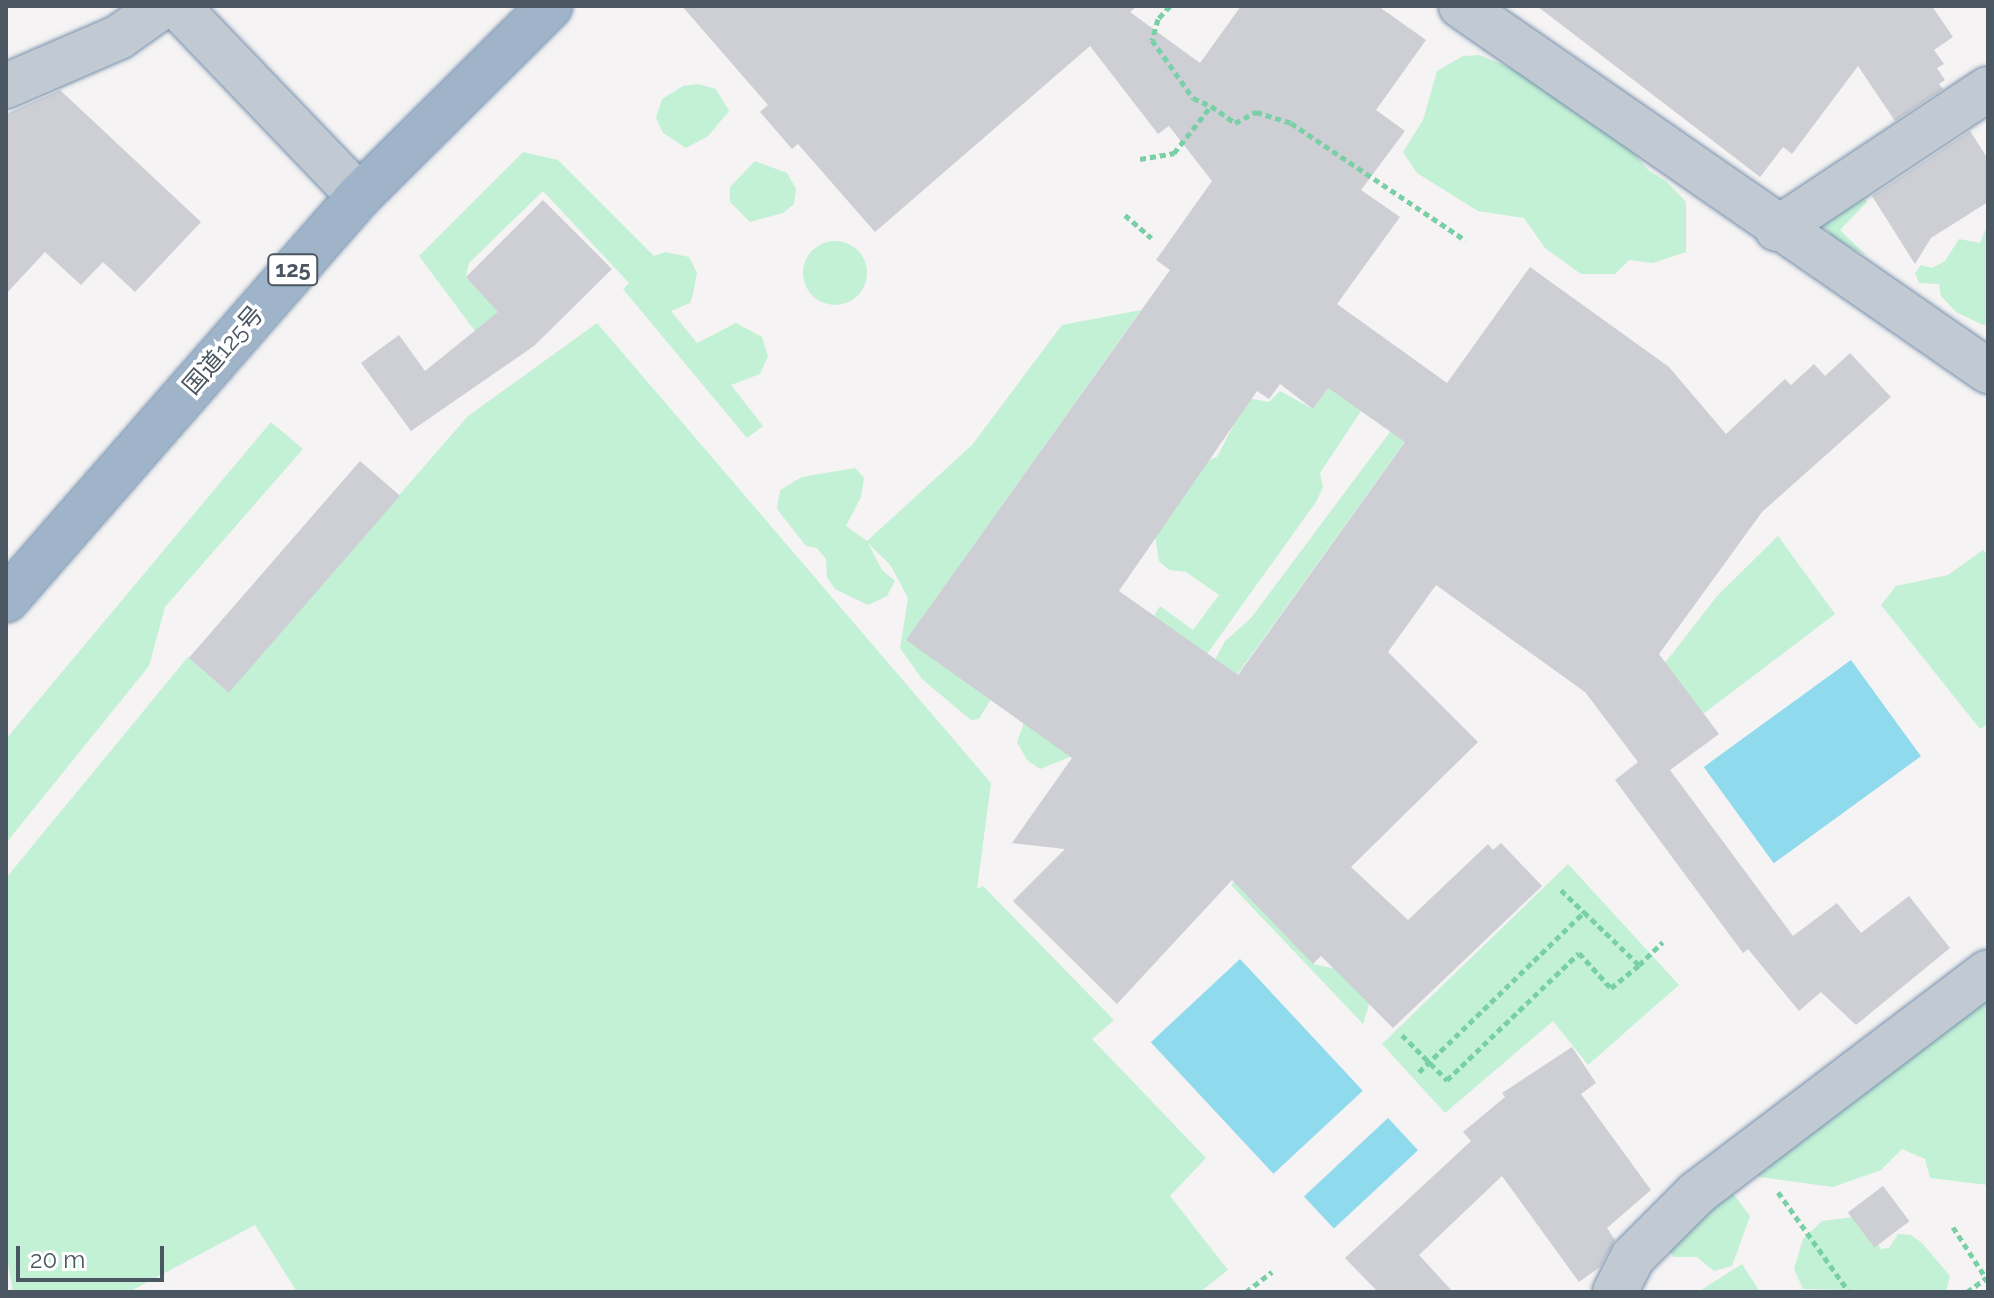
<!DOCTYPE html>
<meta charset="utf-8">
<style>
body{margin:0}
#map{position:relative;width:1994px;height:1298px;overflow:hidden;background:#f5f3f3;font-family:Raleway,"Noto Sans JP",sans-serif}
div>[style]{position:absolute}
.green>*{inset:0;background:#c3f1d5}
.round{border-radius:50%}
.water>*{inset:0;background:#90daee;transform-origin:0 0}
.building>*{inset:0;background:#cdcfd5;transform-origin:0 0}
.path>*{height:5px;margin-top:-2.5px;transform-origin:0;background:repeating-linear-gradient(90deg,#7ad0a6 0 6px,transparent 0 10px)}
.roads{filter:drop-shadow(0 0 2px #7690ad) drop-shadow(0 0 2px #7690ad)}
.minor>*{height:44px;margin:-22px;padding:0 22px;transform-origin:22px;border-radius:22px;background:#c1cad2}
.trunk>*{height:44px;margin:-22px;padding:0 22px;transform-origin:22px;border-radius:22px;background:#9fb4c9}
span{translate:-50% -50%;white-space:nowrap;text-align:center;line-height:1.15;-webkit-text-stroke:7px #fff;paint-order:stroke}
.shield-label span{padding:2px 6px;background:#fff;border:2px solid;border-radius:6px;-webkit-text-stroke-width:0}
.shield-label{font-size:22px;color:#4a5661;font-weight:700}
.street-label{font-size:24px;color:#4a5661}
.frame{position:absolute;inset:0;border:8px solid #4a5661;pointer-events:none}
.scale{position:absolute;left:16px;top:1246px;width:148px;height:36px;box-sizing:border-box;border:4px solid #4a5661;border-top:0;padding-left:10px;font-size:24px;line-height:28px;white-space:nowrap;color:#4a5661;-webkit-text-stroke:6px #fff;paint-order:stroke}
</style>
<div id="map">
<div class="green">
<i style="clip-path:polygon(1479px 55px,1531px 76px,1588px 122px,1626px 143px,1648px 170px,1667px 182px,1686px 202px,1686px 252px,1653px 263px,1629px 260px,1615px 274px,1581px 274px,1545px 248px,1524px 218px,1478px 211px,1417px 173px,1403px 152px,1423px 120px,1437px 71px,1463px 56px)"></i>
<i style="clip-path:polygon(698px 84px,716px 89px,729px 111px,708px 136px,686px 148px,663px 133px,656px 118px,662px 99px,683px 86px)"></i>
<i style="clip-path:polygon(523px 152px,558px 160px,654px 256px,665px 252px,689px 257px,697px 273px,693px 294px,690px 303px,671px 311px,697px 343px,736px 323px,762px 337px,768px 356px,760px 374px,731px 385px,763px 426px,747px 438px,623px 289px,629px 283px,543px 191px,469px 263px,466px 277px,506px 318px,475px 331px,419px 256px)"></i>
<i style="clip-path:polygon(755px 161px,787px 173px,796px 189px,794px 204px,783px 213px,750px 222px,730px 202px,730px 187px)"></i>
<i style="clip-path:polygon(1860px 194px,1867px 202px,1840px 230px,1866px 255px,1837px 241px,1820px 222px)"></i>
<i style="clip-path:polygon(1988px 223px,1988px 324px,1983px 325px,1956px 312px,1941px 296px,1939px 284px,1919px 283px,1915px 273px,1921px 265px,1932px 268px,1945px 261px,1959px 239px,1980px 243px)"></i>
<i class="round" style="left:803px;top:241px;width:64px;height:64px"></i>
<i style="clip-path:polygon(1141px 310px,907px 639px,991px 699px,979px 719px,971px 720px,922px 679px,900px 648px,908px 598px,891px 566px,868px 543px,882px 570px,895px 581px,887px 596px,868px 605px,835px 589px,827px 577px,826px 559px,817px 548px,806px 546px,777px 509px,780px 490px,802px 477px,855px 468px,864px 478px,861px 497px,846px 526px,867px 541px,972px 445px,1062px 325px)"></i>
<i style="clip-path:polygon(597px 323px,991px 783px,977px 889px,983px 886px,1114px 1020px,1092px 1039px,1206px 1158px,1170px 1196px,1228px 1270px,1200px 1292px,297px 1292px,255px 1225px,129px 1292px,13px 1292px,6px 1252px,6px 878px,188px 657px,228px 692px,468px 416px)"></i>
<i style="clip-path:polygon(1328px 388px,1361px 411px,1320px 473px,1323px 487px,1316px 502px,1207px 654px,1154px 616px,1160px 606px,1193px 630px,1219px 595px,1186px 572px,1169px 570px,1159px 561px,1155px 536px,1206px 461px,1217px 457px,1248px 398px,1269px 402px,1280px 391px,1313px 409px)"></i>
<i style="clip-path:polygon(1413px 401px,1427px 411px,1237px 675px,1215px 660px,1225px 641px,1251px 618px)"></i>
<i style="clip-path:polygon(271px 422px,303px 449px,165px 607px,149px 666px,6px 843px,6px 739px)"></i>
<i style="clip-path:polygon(1778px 536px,1835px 614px,1703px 714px,1665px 663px,1717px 596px)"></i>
<i style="clip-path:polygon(1983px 550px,1988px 555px,1988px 724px,1980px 729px,1881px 605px,1896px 586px,1948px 575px)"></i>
<i style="clip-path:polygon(1028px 712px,1080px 753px,1040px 769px,1027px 760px,1017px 742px)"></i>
<i style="clip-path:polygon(1290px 815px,1313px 964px,1336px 969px,1369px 1004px,1363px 1024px,1231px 885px)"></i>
<i style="clip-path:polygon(1568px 864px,1679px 985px,1588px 1065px,1553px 1021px,1445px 1113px,1382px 1044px)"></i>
<i style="clip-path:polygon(1988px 963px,1988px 1185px,1930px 1178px,1925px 1159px,1902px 1149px,1881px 1170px,1833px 1187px,1759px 1177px,1754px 1170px)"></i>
<i style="clip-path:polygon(1731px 1191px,1750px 1216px,1732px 1266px,1714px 1271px,1697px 1257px,1674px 1257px,1664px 1246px)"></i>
<i style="clip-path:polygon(1854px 1217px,1876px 1230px,1880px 1249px,1889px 1248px,1898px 1234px,1911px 1235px,1922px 1243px,1950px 1276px,1946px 1292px,1803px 1289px,1794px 1269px,1803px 1239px,1822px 1221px)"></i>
<i style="clip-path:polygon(1742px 1264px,1760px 1292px,1698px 1292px)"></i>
</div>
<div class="water">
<i style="left:1851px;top:660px;width:119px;height:182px;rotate:54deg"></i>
<i style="left:1240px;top:959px;width:180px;height:122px;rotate:47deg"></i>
<i style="left:1388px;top:1118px;width:44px;height:115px;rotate:47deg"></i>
</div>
<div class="building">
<i style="clip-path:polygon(evenodd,682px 6px,1137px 6px,1130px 12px,1200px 63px,1241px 6px,1378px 6px,1426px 40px,1376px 110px,1405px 131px,1361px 190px,1400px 217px,1337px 304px,1447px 383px,1530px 267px,1669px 367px,1726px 434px,1785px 379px,1791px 385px,1814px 364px,1825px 376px,1850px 353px,1891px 397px,1762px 512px,1659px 654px,1719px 734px,1670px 770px,1793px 936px,1837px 903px,1861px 933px,1909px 896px,1950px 948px,1856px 1025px,1821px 992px,1799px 1011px,1748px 949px,1743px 953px,1615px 780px,1638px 762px,1585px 692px,1436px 585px,1388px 652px,1478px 742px,1351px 867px,1408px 920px,1488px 844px,1493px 850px,1501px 843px,1542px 886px,1393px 1028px,1321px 956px,1313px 964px,1232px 880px,1117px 1004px,1013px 901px,1065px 849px,1012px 843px,1072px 758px,906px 640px,1170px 270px,1156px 260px,1212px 181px,1169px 126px,1158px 134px,1090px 46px,875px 232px,798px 144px,792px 149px,760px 112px,768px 105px,682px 6px,1280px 384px,1313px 409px,1328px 388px,1405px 442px,1238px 675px,1119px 591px,1257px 391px,1269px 399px,1280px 384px)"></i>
<i style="clip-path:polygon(1537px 6px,1932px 6px,1953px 37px,1934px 50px,1944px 64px,1937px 68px,1945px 80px,1939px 84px,1943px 89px,1895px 121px,1858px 66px,1792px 154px,1783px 147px,1760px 177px)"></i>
<i style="clip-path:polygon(60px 90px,201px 222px,135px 292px,103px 262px,81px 285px,45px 252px,6px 294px,6px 114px)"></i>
<i style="clip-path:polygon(1970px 131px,1988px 159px,1988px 202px,1931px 238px,1915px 264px,1872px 196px)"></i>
<i style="clip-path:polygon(543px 200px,612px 269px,534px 346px,411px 431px,361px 363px,399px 335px,425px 371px,498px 312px,466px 277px)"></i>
<i style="left:360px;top:461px;width:53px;height:261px;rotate:41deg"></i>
<i style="clip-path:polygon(1572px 1047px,1596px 1083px,1581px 1094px,1651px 1190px,1607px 1228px,1615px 1240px,1600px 1267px,1579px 1282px,1502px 1176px,1419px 1255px,1453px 1292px,1378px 1292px,1345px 1258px,1471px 1141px,1463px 1132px,1505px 1097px,1502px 1093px)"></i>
<i style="left:1883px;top:1186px;width:44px;height:44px;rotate:53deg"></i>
</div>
<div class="path">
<i style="left:1170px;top:6px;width:18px;rotate:133deg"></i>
<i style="left:1158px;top:19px;width:22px;rotate:106deg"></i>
<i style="left:1152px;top:40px;width:71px;rotate:54.7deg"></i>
<i style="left:1193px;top:98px;width:20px;rotate:24deg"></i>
<i style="left:1140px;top:159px;width:35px;rotate:-10deg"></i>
<i style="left:1174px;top:153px;width:60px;rotate:-51.8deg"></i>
<i style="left:1211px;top:106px;width:29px;rotate:35deg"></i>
<i style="left:1235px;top:123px;width:24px;rotate:-28deg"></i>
<i style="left:1256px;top:112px;width:37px;rotate:17deg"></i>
<i style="left:1291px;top:123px;width:210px;rotate:33.9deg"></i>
<i style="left:1125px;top:215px;width:35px;rotate:41deg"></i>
<i style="left:1561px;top:890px;width:32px;rotate:44deg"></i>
<i style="left:1402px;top:1035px;width:64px;rotate:45deg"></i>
<i style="left:1447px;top:1080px;width:183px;rotate:-43.9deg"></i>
<i style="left:1579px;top:953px;width:47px;rotate:47.6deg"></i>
<i style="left:1611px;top:988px;width:36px;rotate:-39deg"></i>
<i style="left:1419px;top:1072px;width:230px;rotate:-44.1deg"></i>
<i style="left:1584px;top:912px;width:76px;rotate:43.9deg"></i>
<i style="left:1639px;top:965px;width:33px;rotate:-44deg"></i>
<i style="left:1778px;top:1192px;width:123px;rotate:54.6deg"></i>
<i style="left:1953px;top:1227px;width:64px;rotate:57.1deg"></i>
<i style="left:1246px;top:1292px;width:33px;rotate:-38deg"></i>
<i style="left:1967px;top:1292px;width:24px;rotate:-36deg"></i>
</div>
<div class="roads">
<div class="minor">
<i style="left:177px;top:6px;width:263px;rotate:46.2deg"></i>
<i style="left:1461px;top:6px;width:641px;rotate:34.71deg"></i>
<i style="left:6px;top:86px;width:123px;rotate:-23.4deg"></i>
<i style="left:119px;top:37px;width:54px;rotate:-35.2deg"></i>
<i style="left:1777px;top:229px;width:253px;rotate:-33.6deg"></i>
<i style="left:1615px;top:1292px;width:39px;rotate:-63deg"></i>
<i style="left:1633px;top:1257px;width:91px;rotate:-45deg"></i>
<i style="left:1697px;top:1193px;width:365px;rotate:-37.2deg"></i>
</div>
<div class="trunk">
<i style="left:6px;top:600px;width:536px;rotate:-48.85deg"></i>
<i style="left:359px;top:196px;width:269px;rotate:-44.8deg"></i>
</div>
</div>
<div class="shield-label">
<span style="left:293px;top:270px">125</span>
</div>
<div class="street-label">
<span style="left:223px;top:350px;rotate:-49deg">国道125号</span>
</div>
<div class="frame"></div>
<div class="scale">20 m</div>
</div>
